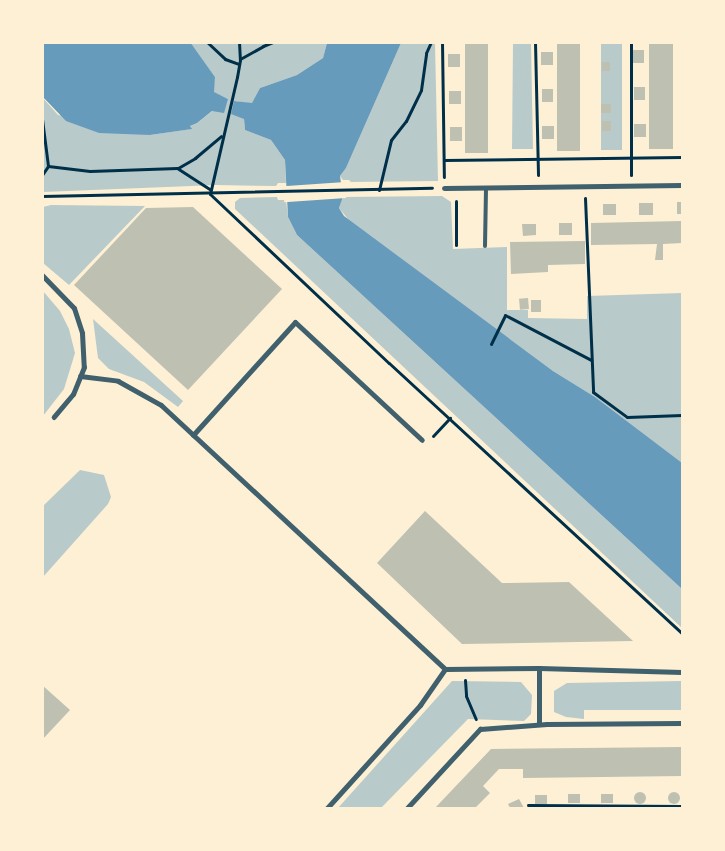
<!DOCTYPE html>
<style>
body{margin:0}
#map{position:relative;width:725px;height:851px;overflow:hidden;background:#fdf0d5;font-family:"Exo 2",sans-serif}
div>[style]{position:absolute}
.green>*{inset:0;background:#b9caca;transform-origin:0 0}
.water>*{inset:0;background:#669bbc}
.pier>*{inset:0;background:#fdf0d5;transform-origin:0 0}
.building>*{inset:0;background:#bec0b2;transform-origin:0 0}
.round{border-radius:50%}
.path>*{height:3px;margin:-1.5px;padding:0 1.5px;transform-origin:1.5px;border-radius:1.5px;background:#003049}
.service>*{height:4px;margin:-2px;padding:0 2px;transform-origin:2px;border-radius:2px;background:#3f606c}
.minor>*{height:5px;margin:-2.5px;padding:0 2.5px;transform-origin:2.5px;border-radius:2.5px;background:#3f606c}
span{translate:-50% -50%;white-space:nowrap;text-align:center;line-height:1.15;-webkit-text-stroke:5px #fdf0d5;paint-order:stroke}
.frame{position:absolute;inset:0;border:44px solid #fdf0d5;pointer-events:none}
</style>
<div id="map">
<div class="green">
<i style="clip-path:polygon(190px 43px,327px 43px,323px 58px,297px 75px,260px 88px,252px 104px,235px 101px,244px 119px,245px 130px,271px 140px,285px 160px,286px 183px,278px 183px,276px 186px,216px 185px,43px 192px,42px 97px,58px 115px,150px 135px,191px 129px,190px 126px,197px 123px,228px 99px,213px 92px,215px 77px)"></i>
<i style="clip-path:polygon(401px 43px,435px 43px,438px 181px,351px 182px,349px 180px,343px 180px,340px 176px,346px 168px)"></i>
<i style="clip-path:polygon(513px 43px,531px 43px,533px 149px,512px 149px)"></i>
<i style="left:601px;top:43px;width:21px;height:107px"></i>
<i style="clip-path:polygon(442px 196px,451px 202px,453px 249px,507px 247px,507px 310px,528px 310px,528px 318px,587px 319px,587px 296px,682px 293px,682px 464px,595px 397px,553px 371px,352px 224px,339px 208px,343px 197px)"></i>
<i style="clip-path:polygon(277px 197px,278px 200px,286px 200px,288px 217px,297px 235px,682px 589px,682px 628px,235px 209px,235px 202px,240px 198px)"></i>
<i style="clip-path:polygon(51px 205px,145px 206px,69px 285px,43px 263px,43px 207px)"></i>
<i style="clip-path:polygon(43px 291px,60px 311px,69px 329px,75px 353px,64px 389px,43px 416px)"></i>
<i style="clip-path:polygon(93px 319px,183px 401px,178px 407px,144px 382px,109px 369px,98px 358px)"></i>
<i style="clip-path:polygon(80px 470px,104px 475px,111px 497px,108px 504px,43px 577px,43px 506px)"></i>
<i style="clip-path:polygon(452px 681px,521px 682px,532px 695px,531px 714px,524px 721px,468px 719px,381px 808px,338px 808px)"></i>
<i style="clip-path:polygon(682px 681px,682px 710px,584px 710px,584px 719px,566px 717px,554px 712px,554px 691px,567px 683px)"></i>
</div>
<div class="water">
<i style="clip-path:polygon(190px 42px,215px 77px,214px 92px,228px 99px,224px 113px,212px 111px,197px 123px,190px 126px,192px 129px,150px 135px,99px 133px,66px 121px,43px 97px,43px 43px)"></i>
<i style="clip-path:polygon(327px 43px,401px 43px,346px 168px,340px 176px,343px 197px,339px 208px,344px 216px,553px 371px,595px 397px,682px 463px,682px 589px,297px 235px,288px 217px,285px 160px,271px 140px,245px 130px,244px 119px,231px 114px,234px 101px,252px 103px,260px 88px,297px 75px,323px 58px)"></i>
</div>
<div class="pier">
<i style="left:345px;top:182px;width:16px;height:62px;rotate:86deg"></i>
</div>
<div class="building">
<i style="left:465px;top:42px;width:23px;height:111px"></i>
<i style="left:557px;top:42px;width:23px;height:109px"></i>
<i style="left:649px;top:42px;width:24px;height:107px"></i>
<i style="left:633px;top:50px;width:11px;height:13px"></i>
<i style="left:541px;top:52px;width:12px;height:13px"></i>
<i style="left:448px;top:54px;width:12px;height:13px"></i>
<i style="left:602px;top:62px;width:8px;height:9px"></i>
<i style="left:634px;top:87px;width:11px;height:13px"></i>
<i style="left:542px;top:89px;width:11px;height:13px"></i>
<i style="left:449px;top:91px;width:12px;height:13px"></i>
<i style="left:611px;top:104px;width:9px;height:10px;rotate:90deg"></i>
<i style="left:602px;top:121px;width:9px;height:10px"></i>
<i style="left:634px;top:124px;width:12px;height:13px"></i>
<i style="left:542px;top:126px;width:12px;height:13px"></i>
<i style="left:462px;top:127px;width:14px;height:12px;rotate:90deg"></i>
<i style="left:682px;top:202px;width:12px;height:5px;rotate:90deg"></i>
<i style="left:639px;top:203px;width:14px;height:12px"></i>
<i style="left:603px;top:204px;width:13px;height:11px"></i>
<i style="clip-path:polygon(193px 207px,282px 289px,188px 390px,74px 285px,146px 208px)"></i>
<i style="clip-path:polygon(682px 221px,682px 243px,663px 244px,663px 260px,655px 260px,657px 244px,591px 245px,591px 223px)"></i>
<i style="left:559px;top:223px;width:13px;height:12px"></i>
<i style="clip-path:polygon(522px 224px,536px 224px,536px 235px,523px 236px)"></i>
<i style="clip-path:polygon(585px 241px,585px 264px,548px 265px,548px 272px,511px 274px,510px 242px)"></i>
<i style="left:528px;top:298px;width:11px;height:9px;rotate:85deg"></i>
<i style="left:541px;top:300px;width:12px;height:10px;rotate:90deg"></i>
<i style="clip-path:polygon(425px 511px,502px 583px,569px 582px,633px 641px,462px 644px,377px 563px)"></i>
<i style="clip-path:polygon(42px 685px,70px 710px,42px 740px)"></i>
<i style="clip-path:polygon(682px 747px,682px 776px,523px 778px,523px 769px,499px 769px,483px 786px,490px 793px,475px 808px,435px 808px,491px 749px)"></i>
<i class="round" style="left:634px;top:792px;width:12px;height:12px"></i>
<i class="round" style="left:668px;top:792px;width:12px;height:12px"></i>
<i style="left:580px;top:794px;width:9px;height:12px;rotate:90deg"></i>
<i style="left:601px;top:794px;width:12px;height:9px"></i>
<i style="left:535px;top:795px;width:12px;height:9px"></i>
<i style="clip-path:polygon(519px 799px,524px 808px,510px 808px,508px 804px)"></i>
</div>
<div class="path">
<i style="left:207px;top:42px;width:25px;rotate:43deg"></i>
<i style="left:225px;top:59px;width:15px;rotate:20deg"></i>
<i style="left:239px;top:42px;width:18px;rotate:87deg"></i>
<i style="left:240px;top:60px;width:17px;rotate:100deg"></i>
<i style="left:237px;top:77px;width:120px;rotate:103deg"></i>
<i style="left:210px;top:194px;width:246px;rotate:43.4deg"></i>
<i style="left:389px;top:363px;width:398px;rotate:42.7deg"></i>
<i style="left:442px;top:42px;width:135px;rotate:89.2deg"></i>
<i style="left:535px;top:42px;width:133px;rotate:88.7deg"></i>
<i style="left:631px;top:42px;width:133px;rotate:90deg"></i>
<i style="left:240px;top:59px;width:26px;rotate:-29deg"></i>
<i style="left:263px;top:46px;width:11px;rotate:-22deg"></i>
<i style="left:42px;top:119px;width:47px;rotate:82.7deg"></i>
<i style="left:444px;top:160px;width:238px;rotate:-0.7deg"></i>
<i style="left:178px;top:168px;width:20px;rotate:-30deg"></i>
<i style="left:195px;top:158px;width:34px;rotate:-40deg"></i>
<i style="left:42px;top:175px;width:11px;rotate:-56deg"></i>
<i style="left:48px;top:166px;width:42px;rotate:6.8deg"></i>
<i style="left:90px;top:171px;width:87px;rotate:-2deg"></i>
<i style="left:177px;top:168px;width:40px;rotate:32.9deg"></i>
<i style="left:379px;top:190px;width:51px;rotate:-76.5deg"></i>
<i style="left:391px;top:140px;width:24px;rotate:-52deg"></i>
<i style="left:406px;top:121px;width:34px;rotate:-64deg"></i>
<i style="left:421px;top:90px;width:37px;rotate:-82deg"></i>
<i style="left:426px;top:53px;width:12px;rotate:-66deg"></i>
<i style="left:42px;top:196px;width:390px;rotate:-1.2deg"></i>
<i style="left:585px;top:198px;width:194px;rotate:87.6deg"></i>
<i style="left:593px;top:392px;width:42px;rotate:36.3deg"></i>
<i style="left:627px;top:417px;width:55px;rotate:-2.1deg"></i>
<i style="left:456px;top:201px;width:44px;rotate:90deg"></i>
<i style="left:491px;top:344px;width:32px;rotate:-64deg"></i>
<i style="left:505px;top:315px;width:97px;rotate:27.6deg"></i>
<i style="left:433px;top:436px;width:25px;rotate:-47deg"></i>
<i style="left:465px;top:680px;width:16px;rotate:86deg"></i>
<i style="left:466px;top:696px;width:25px;rotate:67deg"></i>
<i style="left:528px;top:805px;width:154px;rotate:0.4deg"></i>
</div>
<div class="service">
<i style="left:485px;top:246px;width:58px;rotate:-89deg"></i>
</div>
<div class="minor">
<i style="left:444px;top:188px;width:238px;rotate:-0.7deg"></i>
<i style="left:42px;top:275px;width:46px;rotate:45.9deg"></i>
<i style="left:74px;top:308px;width:26px;rotate:72deg"></i>
<i style="left:82px;top:333px;width:34px;rotate:87deg"></i>
<i style="left:84px;top:367px;width:29px;rotate:112deg"></i>
<i style="left:73px;top:394px;width:30px;rotate:130deg"></i>
<i style="left:80px;top:376px;width:38px;rotate:7deg"></i>
<i style="left:118px;top:381px;width:49px;rotate:29.2deg"></i>
<i style="left:161px;top:405px;width:388px;rotate:42.9deg"></i>
<i style="left:445px;top:669px;width:94px;rotate:-0.6deg"></i>
<i style="left:539px;top:668px;width:143px;rotate:1.6deg"></i>
<i style="left:193px;top:435px;width:152px;rotate:-47.9deg"></i>
<i style="left:295px;top:322px;width:173px;rotate:42.9deg"></i>
<i style="left:539px;top:668px;width:56px;rotate:90deg"></i>
<i style="left:327px;top:808px;width:139px;rotate:-47.9deg"></i>
<i style="left:420px;top:705px;width:44px;rotate:-55.2deg"></i>
<i style="left:407px;top:808px;width:108px;rotate:-47.3deg"></i>
<i style="left:480px;top:729px;width:67px;rotate:-4.3deg"></i>
<i style="left:547px;top:724px;width:135px;rotate:-0.4deg"></i>
</div>
<div class="frame"></div>
</div>
